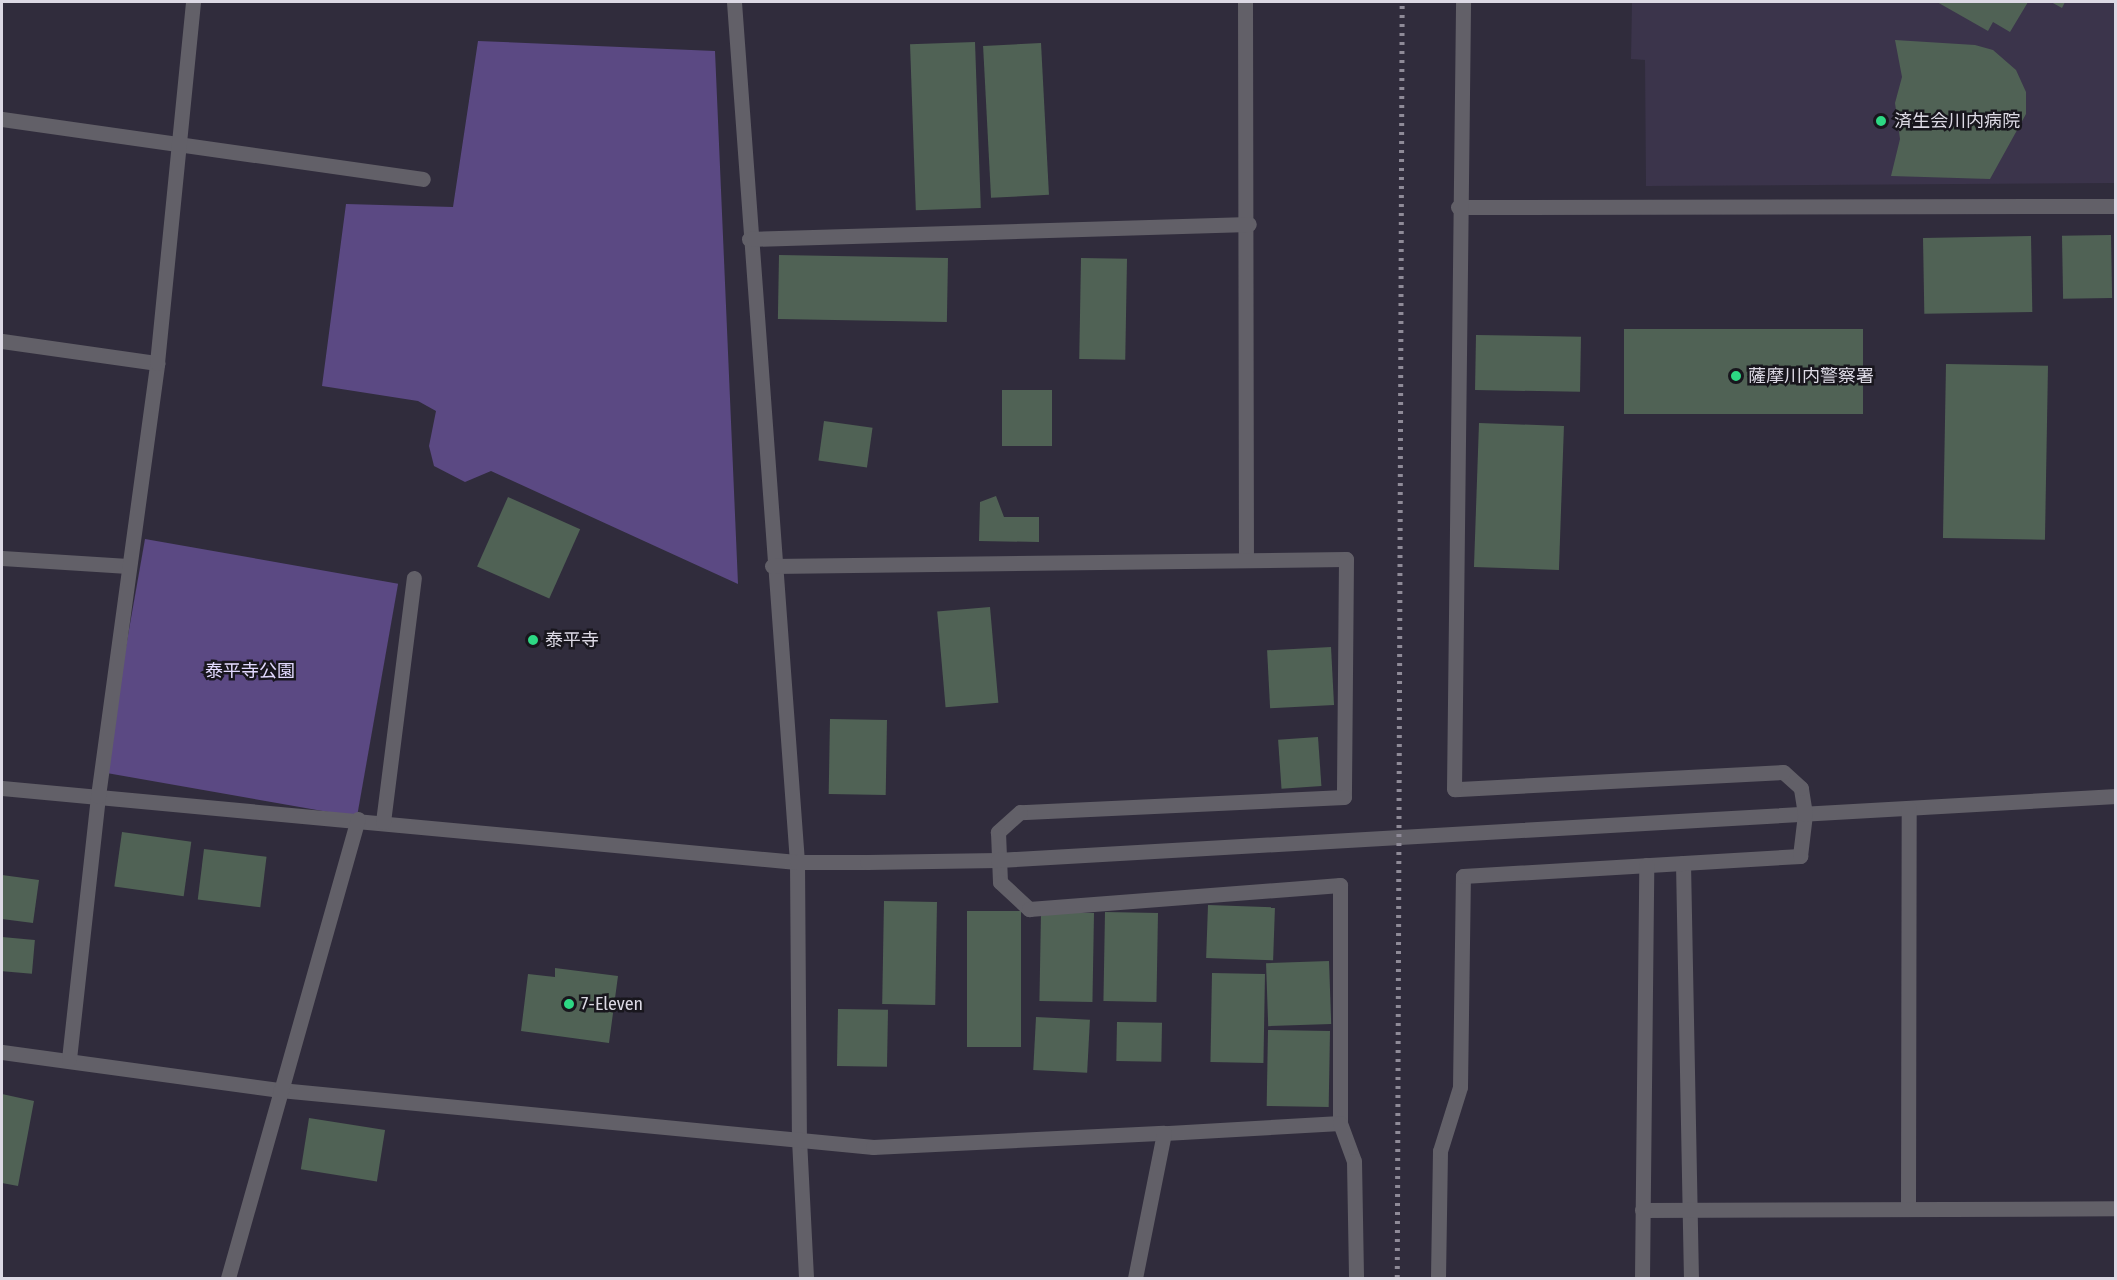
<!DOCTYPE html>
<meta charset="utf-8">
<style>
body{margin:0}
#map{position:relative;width:2117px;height:1280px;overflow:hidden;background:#302c3c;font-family:"Fira Sans Condensed","Noto Sans JP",sans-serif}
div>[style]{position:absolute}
.built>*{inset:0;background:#3b344b}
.green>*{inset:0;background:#5b4983;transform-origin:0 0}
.building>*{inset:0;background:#506255;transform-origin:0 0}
.minor>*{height:15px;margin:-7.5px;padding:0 7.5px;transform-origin:7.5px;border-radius:7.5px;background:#626068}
.rail>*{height:4.5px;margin-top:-2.25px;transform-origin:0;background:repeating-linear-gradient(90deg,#8f8b98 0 3px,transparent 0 9px)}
.dots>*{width:16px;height:16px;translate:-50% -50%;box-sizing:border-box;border:3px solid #18161d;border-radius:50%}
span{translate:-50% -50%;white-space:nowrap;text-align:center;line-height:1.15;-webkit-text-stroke:5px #18161d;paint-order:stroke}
.poi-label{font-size:18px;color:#dcd9e4}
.left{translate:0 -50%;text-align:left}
.park-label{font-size:18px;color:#e2d9fe}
.frame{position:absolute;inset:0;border:3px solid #dcd9e4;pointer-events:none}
</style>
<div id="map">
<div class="built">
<i style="clip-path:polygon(1632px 2px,2115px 2px,2115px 183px,1646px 186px,1645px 60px,1631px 59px)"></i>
</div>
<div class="green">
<i style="clip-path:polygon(478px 41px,715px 51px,738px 584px,491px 471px,465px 482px,434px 466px,429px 446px,436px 411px,418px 401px,322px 386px,346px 204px,453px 207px)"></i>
<i style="left:145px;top:539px;width:257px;height:237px;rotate:10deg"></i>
</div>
<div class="building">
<i style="clip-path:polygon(1937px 2px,2028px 2px,2010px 32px,1993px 22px,1988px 31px)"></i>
<i style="clip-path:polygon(2051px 2px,2065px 2px,2062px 8px)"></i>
<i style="clip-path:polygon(1895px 40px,1975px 45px,1993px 50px,2016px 70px,2026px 92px,2026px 114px,1990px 179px,1891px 176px,1900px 139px,1895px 103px,1902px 77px)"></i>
<i style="left:975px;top:42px;width:166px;height:65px;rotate:88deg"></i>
<i style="left:1041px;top:43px;width:152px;height:58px;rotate:87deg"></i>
<i style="left:2111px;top:235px;width:63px;height:49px;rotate:89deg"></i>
<i style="left:2031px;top:236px;width:76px;height:108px;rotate:89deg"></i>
<i style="left:779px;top:255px;width:169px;height:64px;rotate:1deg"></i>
<i style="left:1081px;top:258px;width:46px;height:101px;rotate:1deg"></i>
<i style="left:1624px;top:329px;width:239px;height:85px"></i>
<i style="left:1476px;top:335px;width:105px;height:55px;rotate:1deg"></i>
<i style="left:1946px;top:364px;width:102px;height:174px;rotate:1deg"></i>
<i style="left:1002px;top:390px;width:50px;height:56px"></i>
<i style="left:824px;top:421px;width:49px;height:40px;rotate:8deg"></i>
<i style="left:1479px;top:423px;width:85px;height:144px;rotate:2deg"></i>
<i style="clip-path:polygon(996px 496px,1004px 517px,1039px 517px,1039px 542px,979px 541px,980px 502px)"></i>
<i style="left:508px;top:497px;width:79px;height:76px;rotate:24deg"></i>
<i style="left:990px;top:607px;width:96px;height:53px;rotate:85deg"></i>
<i style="left:1331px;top:647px;width:58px;height:64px;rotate:87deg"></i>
<i style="left:830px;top:719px;width:57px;height:75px;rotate:1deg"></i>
<i style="left:1318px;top:737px;width:49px;height:40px;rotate:86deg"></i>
<i style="left:122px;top:832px;width:70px;height:55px;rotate:8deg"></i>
<i style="left:204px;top:849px;width:63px;height:51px;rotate:7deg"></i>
<i style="clip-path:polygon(2px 875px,39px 880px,33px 923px,2px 919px)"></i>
<i style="left:884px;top:901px;width:53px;height:103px;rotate:1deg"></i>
<i style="left:1208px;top:905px;width:67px;height:53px;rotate:2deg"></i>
<i style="left:967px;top:911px;width:54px;height:136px"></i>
<i style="left:1041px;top:912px;width:53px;height:89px;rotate:1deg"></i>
<i style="left:1105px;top:912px;width:53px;height:89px;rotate:1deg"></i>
<i style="left:2px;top:937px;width:33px;height:34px;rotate:5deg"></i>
<i style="left:1329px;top:961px;width:63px;height:63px;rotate:88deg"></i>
<i style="clip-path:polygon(555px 968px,618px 976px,609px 1043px,521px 1031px,528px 974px,555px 977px)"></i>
<i style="left:1212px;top:973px;width:53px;height:89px;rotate:1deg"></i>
<i style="left:838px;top:1009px;width:50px;height:57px;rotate:1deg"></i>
<i style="left:1036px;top:1017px;width:54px;height:53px;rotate:3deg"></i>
<i style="left:1117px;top:1022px;width:45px;height:39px;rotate:1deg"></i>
<i style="left:1268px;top:1030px;width:62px;height:76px;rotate:1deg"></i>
<i style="clip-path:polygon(2px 1094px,34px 1101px,18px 1186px,2px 1183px)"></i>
<i style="left:309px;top:1118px;width:77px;height:52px;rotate:9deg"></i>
</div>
<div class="minor">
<i style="left:734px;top:2px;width:862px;rotate:85.81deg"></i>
<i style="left:797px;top:862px;width:277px;rotate:89.6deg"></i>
<i style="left:799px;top:1139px;width:139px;rotate:87.1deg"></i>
<i style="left:1245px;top:2px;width:555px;rotate:89.9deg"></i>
<i style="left:2px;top:119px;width:425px;rotate:8.1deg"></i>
<i style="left:1458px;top:207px;width:658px;rotate:-0.09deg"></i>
<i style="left:749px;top:239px;width:500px;rotate:-1.72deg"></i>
<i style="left:2px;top:341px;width:157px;rotate:8.1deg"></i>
<i style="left:2px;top:558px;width:126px;rotate:3.6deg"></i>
<i style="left:772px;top:566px;width:574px;rotate:-0.7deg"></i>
<i style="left:1346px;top:559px;width:238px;rotate:90.5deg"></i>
<i style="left:1344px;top:797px;width:324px;rotate:177.3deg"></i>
<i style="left:1020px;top:812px;width:30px;rotate:138deg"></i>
<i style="left:998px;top:832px;width:50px;rotate:87.7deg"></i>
<i style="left:1000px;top:882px;width:40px;rotate:43deg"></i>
<i style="left:1029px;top:909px;width:312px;rotate:-4.4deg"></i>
<i style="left:1340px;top:885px;width:238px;rotate:90deg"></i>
<i style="left:1340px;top:1123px;width:176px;rotate:176.7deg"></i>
<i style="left:2px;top:788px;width:798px;rotate:5.32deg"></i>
<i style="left:797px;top:862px;width:70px"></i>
<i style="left:867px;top:862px;width:131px;rotate:-0.9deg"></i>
<i style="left:998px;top:860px;width:1120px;rotate:-3.28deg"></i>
<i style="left:383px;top:822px;width:246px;rotate:-82.8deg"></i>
<i style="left:1683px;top:863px;width:415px;rotate:88.9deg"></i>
<i style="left:2px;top:1052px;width:281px;rotate:7.8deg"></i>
<i style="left:280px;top:1090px;width:596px;rotate:5.49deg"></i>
<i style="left:873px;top:1147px;width:291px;rotate:-2.8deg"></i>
<i style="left:1164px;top:1133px;width:148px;rotate:101.3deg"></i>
<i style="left:69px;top:1059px;width:265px;rotate:-83.7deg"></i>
<i style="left:98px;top:796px;width:437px;rotate:-82.2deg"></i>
<i style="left:157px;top:363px;width:363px;rotate:-84.3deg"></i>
<i style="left:1340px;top:1123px;width:40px;rotate:69.8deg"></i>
<i style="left:1354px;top:1161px;width:117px;rotate:89deg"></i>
<i style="left:1908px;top:1208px;width:400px;rotate:-89.9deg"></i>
<i style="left:1642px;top:1210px;width:474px;rotate:-0.2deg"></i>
<i style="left:228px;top:1278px;width:477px;rotate:-74.2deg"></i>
<i style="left:1438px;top:1278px;width:127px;rotate:-89.1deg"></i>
<i style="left:1440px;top:1151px;width:67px;rotate:-72.6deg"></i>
<i style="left:1460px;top:1087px;width:211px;rotate:-89.2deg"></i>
<i style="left:1463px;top:876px;width:338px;rotate:-3.4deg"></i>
<i style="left:1800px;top:856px;width:42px;rotate:-83.2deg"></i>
<i style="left:1805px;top:814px;width:26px;rotate:-99deg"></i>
<i style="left:1801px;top:788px;width:24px;rotate:-138deg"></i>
<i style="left:1783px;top:772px;width:329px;rotate:177deg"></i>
<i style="left:1454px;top:789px;width:787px;rotate:-89.34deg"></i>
<i style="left:1642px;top:1278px;width:413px;rotate:-89.4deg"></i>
</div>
<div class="rail">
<i style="left:1397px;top:1278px;width:1276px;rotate:-89.78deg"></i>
</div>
<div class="dots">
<i style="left:1881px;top:121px;background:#2dd884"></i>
<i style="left:1736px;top:376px;background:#2dd884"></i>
<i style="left:533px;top:640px;background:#2dd884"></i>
<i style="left:569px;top:1004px;background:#2dd884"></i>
</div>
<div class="poi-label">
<span class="left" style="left:1894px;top:121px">済生会川内病院</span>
<span class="left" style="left:1748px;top:376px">薩摩川内警察署</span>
<span class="left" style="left:545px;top:640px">泰平寺</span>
<span class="left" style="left:581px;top:1004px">7-Eleven</span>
</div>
<div class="park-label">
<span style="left:250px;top:671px">泰平寺公園</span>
</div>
<div class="frame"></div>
</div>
